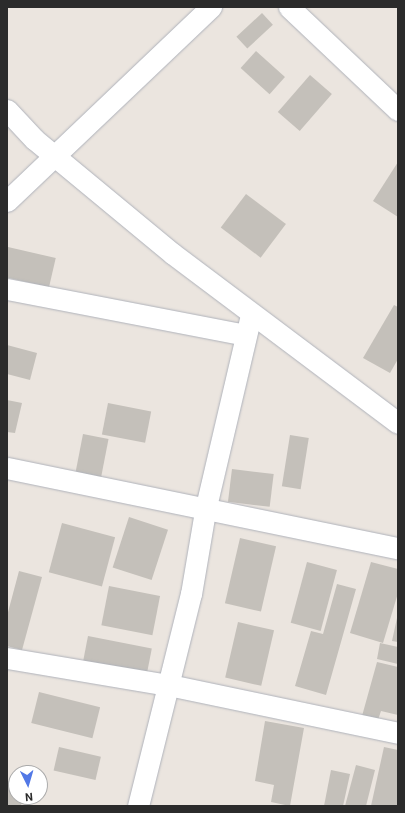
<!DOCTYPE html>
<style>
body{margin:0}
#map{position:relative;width:405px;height:813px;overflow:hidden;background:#ebe5df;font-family:Roboto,sans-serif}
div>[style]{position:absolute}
.building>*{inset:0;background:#c4c0ba;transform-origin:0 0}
.roads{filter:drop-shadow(0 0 1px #afb2ba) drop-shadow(0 0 1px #afb2ba)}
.street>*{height:21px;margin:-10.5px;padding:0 10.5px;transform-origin:10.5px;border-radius:10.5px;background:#fff}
span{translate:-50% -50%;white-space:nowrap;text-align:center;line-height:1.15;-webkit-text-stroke:4px #fff;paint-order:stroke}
.frame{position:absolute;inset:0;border:8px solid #2b2b2b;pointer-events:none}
.north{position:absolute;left:8px;top:765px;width:40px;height:40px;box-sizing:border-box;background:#fff;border:1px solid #aaa;border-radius:50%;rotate:175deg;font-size:11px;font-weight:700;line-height:16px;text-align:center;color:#2b2b2b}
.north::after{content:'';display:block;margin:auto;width:14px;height:18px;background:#5278e6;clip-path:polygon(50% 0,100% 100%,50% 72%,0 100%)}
</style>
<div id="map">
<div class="building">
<i style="left:262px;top:13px;width:16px;height:35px;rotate:47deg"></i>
<i style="left:256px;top:51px;width:39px;height:23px;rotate:42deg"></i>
<i style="left:310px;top:75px;width:29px;height:49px;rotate:41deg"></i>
<i style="clip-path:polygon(398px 162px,398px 217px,373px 201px)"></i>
<i style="left:246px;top:194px;width:50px;height:42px;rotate:37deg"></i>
<i style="left:8px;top:247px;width:49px;height:30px;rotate:13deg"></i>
<i style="clip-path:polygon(394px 305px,398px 307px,398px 359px,390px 373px,363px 358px)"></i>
<i style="clip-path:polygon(7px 345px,37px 353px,30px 380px,7px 374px)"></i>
<i style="clip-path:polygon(7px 400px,22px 403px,15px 433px,7px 432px)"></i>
<i style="left:108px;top:403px;width:44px;height:32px;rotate:11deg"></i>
<i style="left:83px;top:434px;width:26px;height:41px;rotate:11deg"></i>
<i style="left:290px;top:435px;width:19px;height:52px;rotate:9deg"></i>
<i style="left:232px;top:469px;width:42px;height:33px;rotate:7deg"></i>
<i style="left:129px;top:517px;width:41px;height:53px;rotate:18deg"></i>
<i style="left:62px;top:523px;width:55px;height:51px;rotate:15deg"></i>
<i style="left:240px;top:538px;width:37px;height:67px;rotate:13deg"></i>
<i style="left:307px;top:562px;width:31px;height:63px;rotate:15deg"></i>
<i style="clip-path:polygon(371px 562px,398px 569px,398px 593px,383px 643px,350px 633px)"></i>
<i style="clip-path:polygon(19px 571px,42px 577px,22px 650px,7px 646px,7px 616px)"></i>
<i style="clip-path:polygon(337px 584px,356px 589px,326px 695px,295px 686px,311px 631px,323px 634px)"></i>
<i style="left:109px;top:586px;width:52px;height:40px;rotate:11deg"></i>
<i style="clip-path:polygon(397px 618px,398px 618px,398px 642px,392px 641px)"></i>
<i style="left:238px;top:622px;width:37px;height:57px;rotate:13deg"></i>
<i style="left:88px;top:636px;width:65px;height:34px;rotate:11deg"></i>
<i style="clip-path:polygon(380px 643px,398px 647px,398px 664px,377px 659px)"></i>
<i style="clip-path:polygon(377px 662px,398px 667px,398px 715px,381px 711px,378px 720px,362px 716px)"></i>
<i style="left:39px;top:692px;width:63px;height:32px;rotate:14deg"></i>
<i style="clip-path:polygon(265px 721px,304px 728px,290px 806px,271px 802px,274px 785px,255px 781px)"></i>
<i style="left:59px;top:747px;width:43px;height:24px;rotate:13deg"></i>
<i style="clip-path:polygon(384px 747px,398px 750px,398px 806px,371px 806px)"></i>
<i style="clip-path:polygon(356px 765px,375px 770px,366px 806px,345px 806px)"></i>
<i style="clip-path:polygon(331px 770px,350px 774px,343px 806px,324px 806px)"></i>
<i style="clip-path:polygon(7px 781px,16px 783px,16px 797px,23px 797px,21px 806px,7px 806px)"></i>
</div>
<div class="roads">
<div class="street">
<i style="left:289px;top:7px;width:150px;rotate:43.4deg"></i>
<i style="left:7px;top:110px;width:40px;rotate:47deg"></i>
<i style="left:34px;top:139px;width:180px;rotate:39.6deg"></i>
<i style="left:173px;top:254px;width:281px;rotate:36.9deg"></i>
<i style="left:7px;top:201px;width:282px;rotate:-43.6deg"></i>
<i style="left:7px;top:289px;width:242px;rotate:10.9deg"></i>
<i style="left:7px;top:468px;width:399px;rotate:11.6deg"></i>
<i style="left:7px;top:658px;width:164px;rotate:9.5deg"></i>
<i style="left:169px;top:685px;width:234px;rotate:11.8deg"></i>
<i style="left:138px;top:806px;width:219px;rotate:-76deg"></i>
<i style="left:191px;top:594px;width:84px;rotate:-80.4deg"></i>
<i style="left:205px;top:511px;width:201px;rotate:-76.8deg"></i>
</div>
</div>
<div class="frame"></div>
<div class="north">N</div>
</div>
